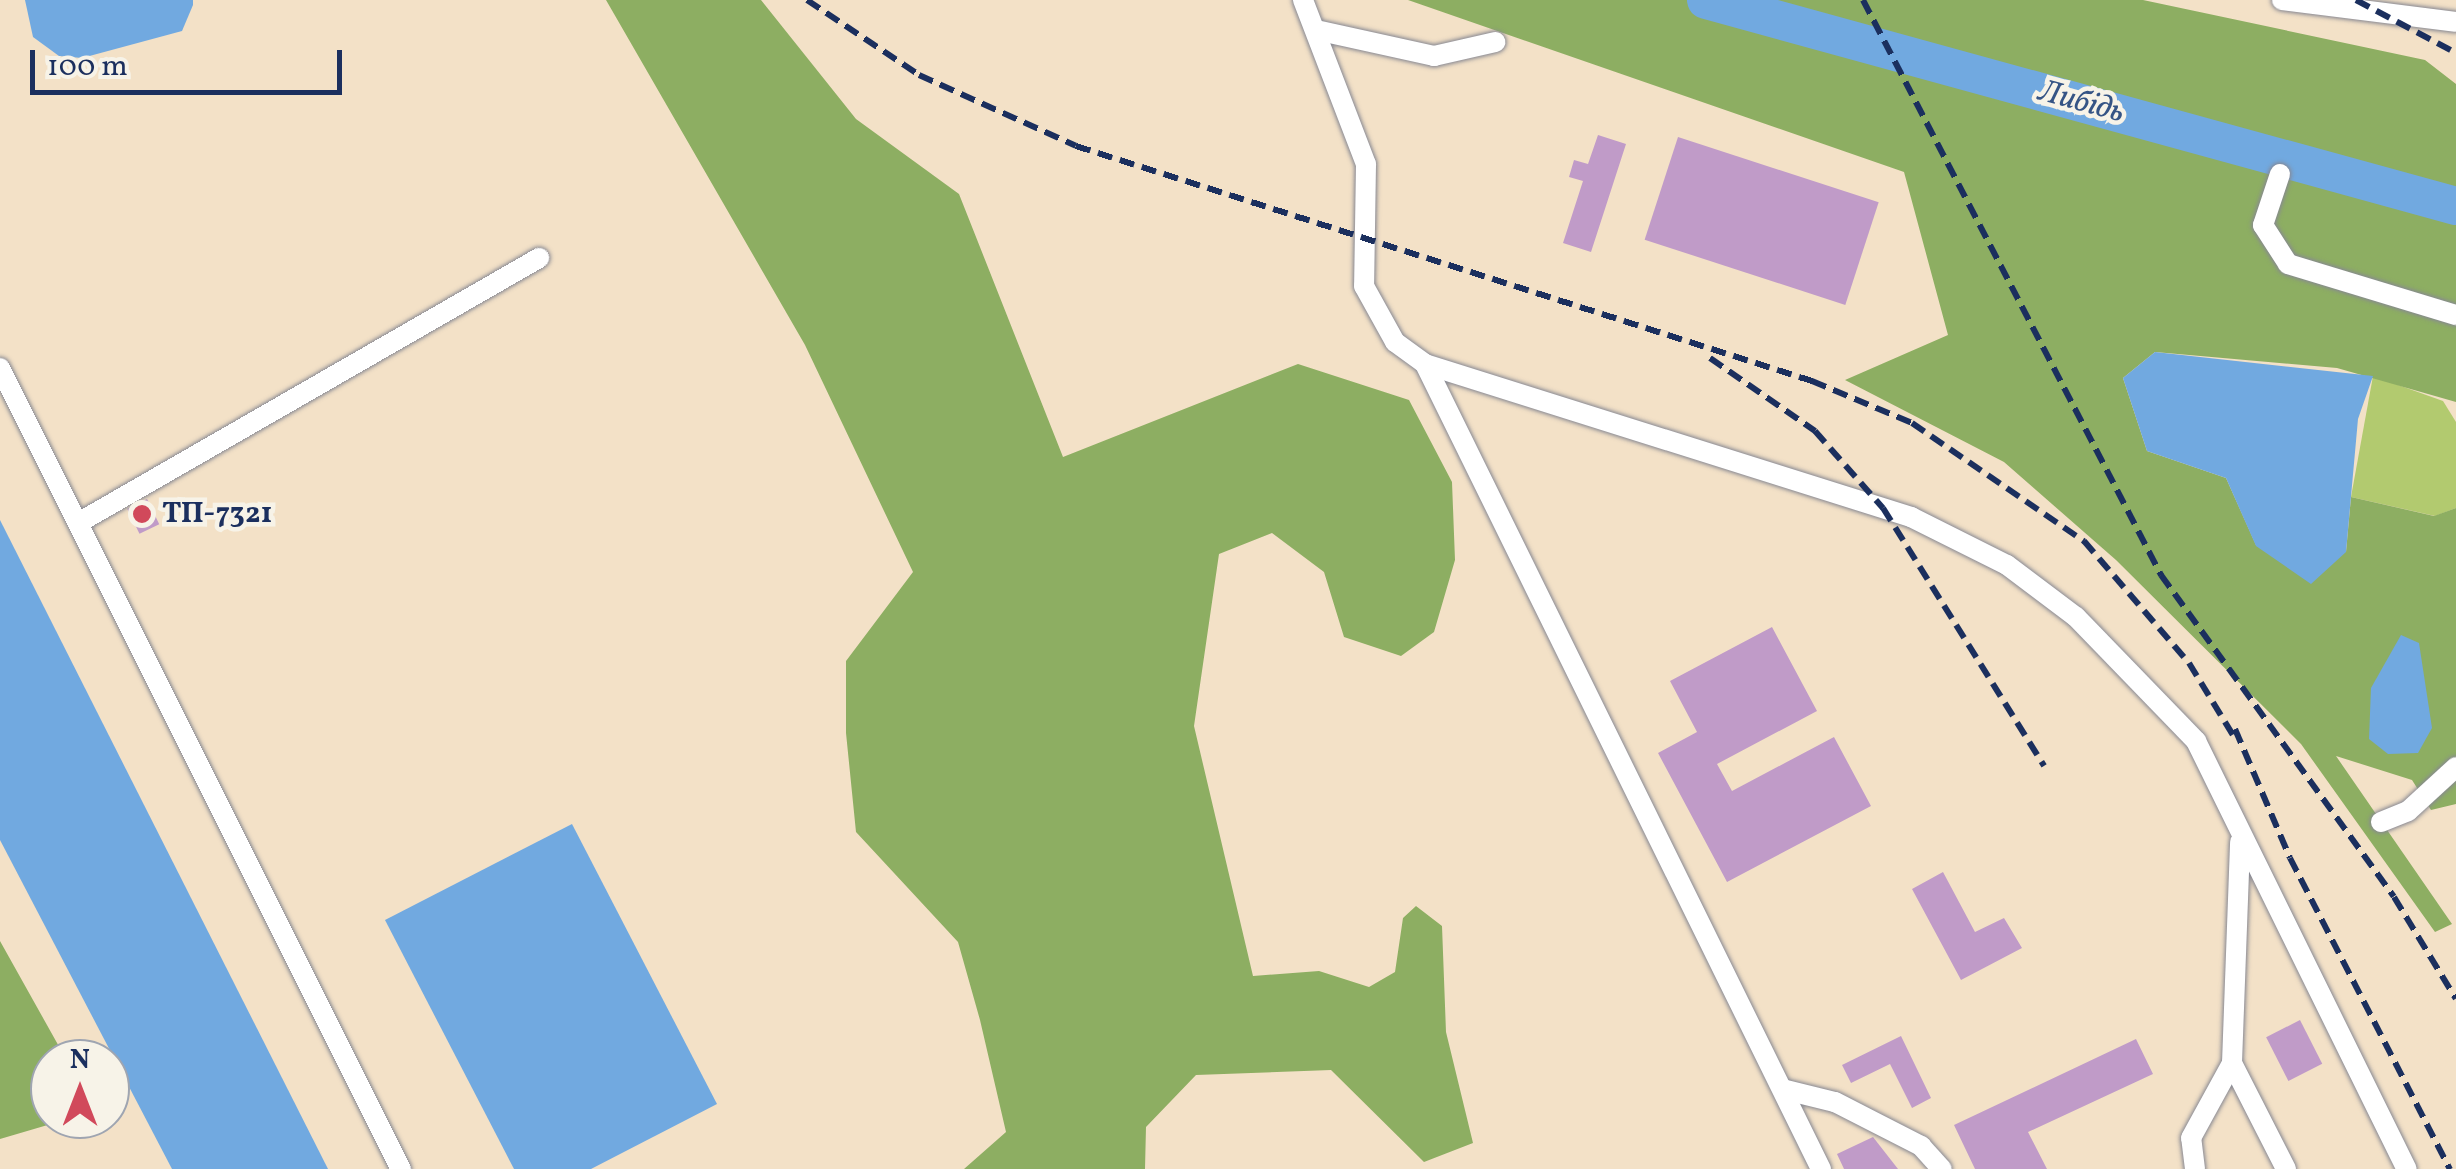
<!DOCTYPE html>
<meta charset="utf-8">
<style>
body{margin:0}
#map{position:relative;width:2456px;height:1169px;overflow:hidden;background:#f3e1c7;font-family:Vollkorn,serif}
div>[style]{position:absolute}
.green>*{inset:0;background:#b2ca6f}
.forest>*{inset:0;background:#8dae62}
.water>*{inset:0;background:#71a9e0}
.river>*{height:38px;margin:-19px;padding:0 19px;transform-origin:19px;border-radius:19px;background:#71a9e0}
.building>*{inset:0;background:#c09bc8;transform-origin:0 0}
.roads{filter:drop-shadow(0 0 2px #878892) drop-shadow(0 0 2px #878892)}
.minor>*{height:20px;margin:-10px;padding:0 10px;transform-origin:10px;border-radius:10px;background:#fff}
.rail>*{height:6px;margin-top:-3px;transform-origin:0;background:repeating-linear-gradient(90deg,#1b2f5e 0 15px,transparent 0 23px)}
.dots>*{width:28px;height:28px;translate:-50% -50%;box-sizing:border-box;border:5px solid #f7f3e8;border-radius:50%}
span{translate:-50% -50%;white-space:nowrap;text-align:center;line-height:1.15;-webkit-text-stroke:9px #f7f3e8;paint-order:stroke}
.poi-label{font-size:30px;color:#1b2f5e;font-weight:700}
.left{translate:0 -50%;text-align:left}
.water-label{font-size:32px;color:#355485;font-style:italic}
.north{position:absolute;left:30px;top:1039px;width:100px;height:100px;box-sizing:border-box;background:#f7f3e8;border:2px solid #9fa5b1;border-radius:50%;rotate:0deg;font-size:28px;font-weight:700;line-height:40px;text-align:center;color:#1b2f5e}
.north::after{content:'';display:block;margin:auto;width:35px;height:45px;background:#d1495b;clip-path:polygon(50% 0,100% 100%,50% 72%,0 100%)}
.scale{position:absolute;left:30px;top:50px;width:312px;height:45px;box-sizing:border-box;border:5px solid #1b2f5e;border-top:0;padding-left:12px;font-size:30px;line-height:35px;white-space:nowrap;color:#1b2f5e;-webkit-text-stroke:8px #f7f3e8;paint-order:stroke}
</style>
<div id="map">
<div class="green">
<i style="clip-path:polygon(2373px 376px,2443px 401px,2456px 422px,2456px 508px,2435px 516px,2351px 497px)"></i>
</div>
<div class="forest">
<i style="clip-path:polygon(606px 0,761px 0,856px 119px,959px 194px,1063px 457px,1298px 364px,1409px 400px,1452px 482px,1455px 560px,1434px 632px,1401px 656px,1344px 637px,1324px 572px,1272px 533px,1219px 554px,1194px 726px,1253px 976px,1319px 971px,1369px 987px,1395px 972px,1403px 918px,1416px 906px,1442px 926px,1446px 1032px,1473px 1143px,1424px 1162px,1331px 1070px,1196px 1075px,1146px 1127px,1145px 1169px,964px 1169px,1006px 1132px,980px 1020px,958px 942px,856px 832px,846px 733px,846px 661px,913px 572px,805px 345px)"></i>
<i style="clip-path:polygon(1408px 0,2143px 0,2425px 60px,2456px 84px,2456px 402px,2337px 368px,2155px 352px,2123px 378px,2147px 451px,2226px 478px,2256px 545px,2346px 552px,2351px 497px,2434px 516px,2456px 508px,2456px 804px,2431px 810px,2412px 780px,2336px 756px,2452px 924px,2435px 932px,2301px 744px,2116px 560px,2004px 462px,1845px 380px,1948px 335px,1904px 172px)"></i>
<i style="clip-path:polygon(0 941px,66px 1059px,50px 1059px,50px 1119px,68px 1119px,0 1139px)"></i>
</div>
<div class="water">
<i style="clip-path:polygon(25px 0,193px 0,193px 5px,182px 31px,82px 58px,59px 56px,33px 37px)"></i>
<i style="clip-path:polygon(2155px 352px,2373px 376px,2358px 419px,2346px 552px,2311px 584px,2256px 546px,2226px 478px,2147px 451px,2123px 378px)"></i>
<i style="clip-path:polygon(0 520px,328px 1169px,172px 1169px,0 840px)"></i>
<i style="clip-path:polygon(2401px 635px,2419px 643px,2432px 728px,2418px 753px,2388px 754px,2369px 739px,2371px 688px)"></i>
<i style="clip-path:polygon(572px 824px,717px 1104px,591px 1169px,514px 1169px,385px 920px)"></i>
</div>
<div class="river">
<i style="left:1706px;top:0;width:778px;rotate:15.36deg"></i>
</div>
<div class="building">
<i style="clip-path:polygon(1598px 135px,1626px 144px,1591px 252px,1563px 243px,1583px 181px,1569px 177px,1574px 160px,1588px 164px)"></i>
<i style="left:1678px;top:137px;width:211px;height:108px;rotate:18deg"></i>
<i style="left:147px;top:499px;width:28px;height:22px;rotate:64deg"></i>
<i style="clip-path:polygon(1772px 627px,1817px 711px,1717px 764px,1732px 791px,1834px 737px,1871px 806px,1727px 882px,1658px 753px,1697px 732px,1670px 681px)"></i>
<i style="clip-path:polygon(1943px 872px,1975px 932px,2004px 918px,2022px 948px,1961px 980px,1912px 889px)"></i>
<i style="left:2300px;top:1020px;width:49px;height:38px;rotate:63deg"></i>
<i style="clip-path:polygon(1901px 1036px,1931px 1098px,1912px 1108px,1890px 1064px,1851px 1083px,1842px 1065px)"></i>
<i style="clip-path:polygon(2136px 1039px,2153px 1074px,2028px 1132px,2047px 1169px,1975px 1169px,1954px 1125px)"></i>
<i style="clip-path:polygon(1873px 1137px,1898px 1169px,1844px 1169px,1837px 1154px)"></i>
</div>
<div class="roads">
<div class="minor">
<i style="left:1303px;top:0;width:176px;rotate:69deg"></i>
<i style="left:1366px;top:164px;width:122px;rotate:90.9deg"></i>
<i style="left:1364px;top:286px;width:64px;rotate:61deg"></i>
<i style="left:1395px;top:342px;width:37px;rotate:36deg"></i>
<i style="left:1425px;top:364px;width:510px;rotate:17.47deg"></i>
<i style="left:1911px;top:517px;width:107px;rotate:26.6deg"></i>
<i style="left:2007px;top:565px;width:86px;rotate:37deg"></i>
<i style="left:2076px;top:617px;width:173px;rotate:45.9deg"></i>
<i style="left:2196px;top:741px;width:477px;rotate:63.8deg"></i>
<i style="left:2282px;top:0;width:175px;rotate:7.2deg"></i>
<i style="left:1316px;top:30px;width:121px;rotate:12.4deg"></i>
<i style="left:1434px;top:56px;width:63px;rotate:-12.9deg"></i>
<i style="left:2280px;top:174px;width:54px;rotate:108.4deg"></i>
<i style="left:2263px;top:225px;width:46px;rotate:57.3deg"></i>
<i style="left:2288px;top:264px;width:176px;rotate:16.9deg"></i>
<i style="left:1425px;top:364px;width:897px;rotate:63.81deg"></i>
<i style="left:0;top:368px;width:896px;rotate:63.41deg"></i>
<i style="left:78px;top:523px;width:532px;rotate:-29.89deg"></i>
<i style="left:2381px;top:822px;width:29px;rotate:-22deg"></i>
<i style="left:2408px;top:811px;width:65px;rotate:-42.5deg"></i>
<i style="left:2232px;top:1063px;width:119px;rotate:63deg"></i>
<i style="left:1786px;top:1090px;width:50px;rotate:13.8deg"></i>
<i style="left:1835px;top:1102px;width:97px;rotate:27.1deg"></i>
<i style="left:1921px;top:1146px;width:31px;rotate:48deg"></i>
<i style="left:2195px;top:1169px;width:31px;rotate:-97deg"></i>
<i style="left:2191px;top:1138px;width:85px;rotate:-61.3deg"></i>
<i style="left:2232px;top:1063px;width:221px;rotate:-87.9deg"></i>
</div>
</div>
<div class="rail">
<i style="left:807px;top:0;width:135px;rotate:33.8deg"></i>
<i style="left:919px;top:75px;width:172px;rotate:24.3deg"></i>
<i style="left:1076px;top:146px;width:773px;rotate:17.71deg"></i>
<i style="left:1812px;top:381px;width:108px;rotate:22.8deg"></i>
<i style="left:1912px;top:423px;width:209px;rotate:34.5deg"></i>
<i style="left:2084px;top:541px;width:161px;rotate:49.3deg"></i>
<i style="left:2189px;top:663px;width:90px;rotate:58.6deg"></i>
<i style="left:1863px;top:0;width:648px;rotate:62.6deg"></i>
<i style="left:2161px;top:575px;width:397px;rotate:54.1deg"></i>
<i style="left:2394px;top:897px;width:119px;rotate:58.7deg"></i>
<i style="left:2356px;top:0;width:113px;rotate:27.9deg"></i>
<i style="left:1710px;top:358px;width:128px;rotate:34.8deg"></i>
<i style="left:1815px;top:431px;width:103px;rotate:48.6deg"></i>
<i style="left:1883px;top:508px;width:304px;rotate:58deg"></i>
<i style="left:2235px;top:729px;width:140px;rotate:66.9deg"></i>
<i style="left:2290px;top:858px;width:350px;rotate:62.8deg"></i>
</div>
<div class="dots">
<i style="left:142px;top:514px;background:#d1495b"></i>
</div>
<div class="poi-label">
<span class="left" style="left:162px;top:514px">ТП-7321</span>
</div>
<div class="water-label">
<span style="left:2081px;top:103px;rotate:15deg">Либідь</span>
</div>
<div class="north">N</div>
<div class="scale">100 m</div>
</div>
